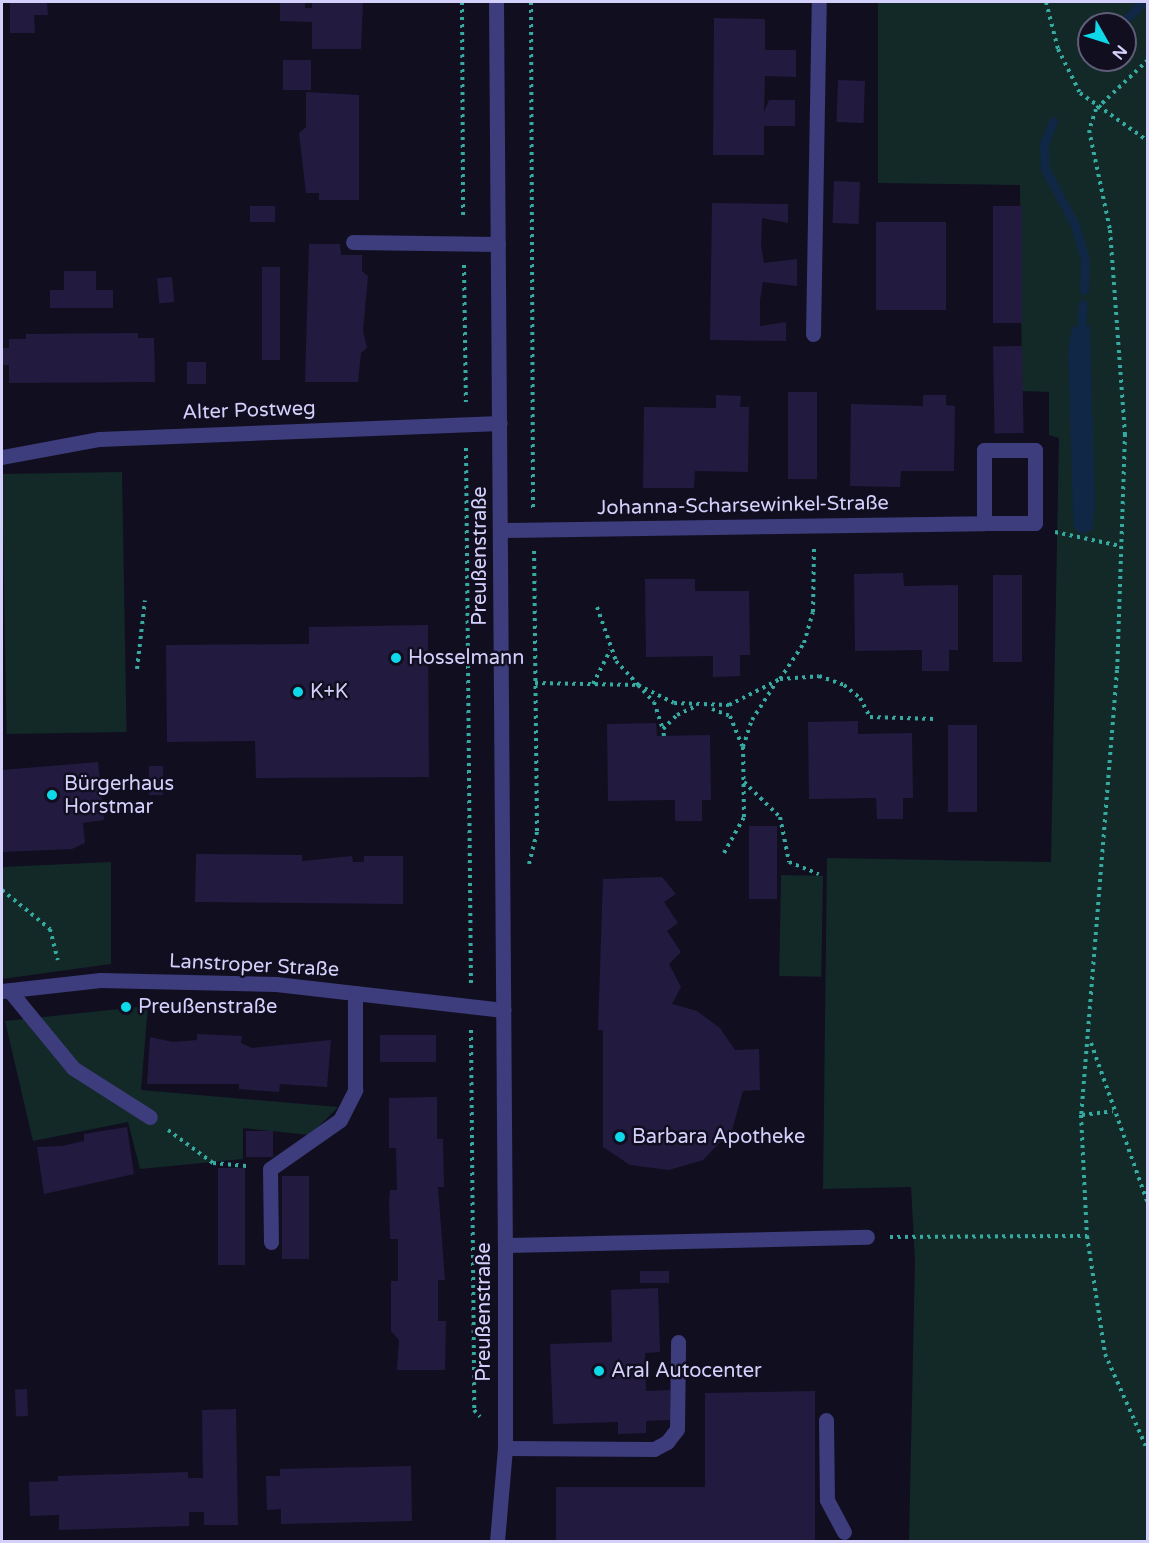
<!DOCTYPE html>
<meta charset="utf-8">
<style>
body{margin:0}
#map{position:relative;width:1149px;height:1543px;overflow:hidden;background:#110e20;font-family:"Varela Round",sans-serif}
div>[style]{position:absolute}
.green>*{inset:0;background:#122928;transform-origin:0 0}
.water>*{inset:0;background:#112746}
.stream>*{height:9px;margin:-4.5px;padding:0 4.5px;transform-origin:4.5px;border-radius:4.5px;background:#112746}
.building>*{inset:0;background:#221b3f;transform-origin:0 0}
.path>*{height:4px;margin-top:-2px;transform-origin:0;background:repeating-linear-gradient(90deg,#35aaa0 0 3px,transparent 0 7.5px)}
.service>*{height:15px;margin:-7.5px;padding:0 7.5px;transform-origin:7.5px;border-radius:7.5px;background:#3d3c7c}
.minor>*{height:15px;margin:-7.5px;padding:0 7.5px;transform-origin:7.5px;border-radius:7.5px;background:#3d3c7c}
.tertiary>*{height:15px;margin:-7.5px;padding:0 7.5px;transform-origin:7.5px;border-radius:7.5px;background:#3d3c7c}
.dots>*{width:16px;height:16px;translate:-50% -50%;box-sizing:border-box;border:3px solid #110e20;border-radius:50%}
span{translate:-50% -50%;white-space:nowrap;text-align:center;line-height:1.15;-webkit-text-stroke:5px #110e20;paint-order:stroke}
.street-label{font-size:20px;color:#d4d0fc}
.poi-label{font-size:20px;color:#d4d0fc}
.left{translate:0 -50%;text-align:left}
.frame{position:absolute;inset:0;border:3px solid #d4d0fc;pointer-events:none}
.north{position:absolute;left:1077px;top:12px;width:60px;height:60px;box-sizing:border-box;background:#110e20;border:2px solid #5f5c78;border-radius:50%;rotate:129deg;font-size:16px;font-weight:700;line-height:24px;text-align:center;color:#d4d0fc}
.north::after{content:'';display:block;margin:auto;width:21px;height:27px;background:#0fd9e9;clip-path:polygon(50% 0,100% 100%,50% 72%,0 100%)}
</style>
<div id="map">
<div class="green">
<i style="clip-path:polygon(evenodd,878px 2px,1147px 2px,1147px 1541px,909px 1541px,915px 1260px,911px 1187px,823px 1189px,827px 858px,1051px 862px,1059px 438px,1049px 435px,1049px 392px,1022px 391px,1020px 185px,878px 183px,878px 2px,1089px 24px,1125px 24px,1125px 60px,1089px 60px,1089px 24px)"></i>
<i style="left:122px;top:472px;width:260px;height:120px;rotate:89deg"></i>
<i style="clip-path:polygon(111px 862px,111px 964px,2px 979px,2px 867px)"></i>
<i style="left:781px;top:875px;width:42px;height:101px;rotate:1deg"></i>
<i style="clip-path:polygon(148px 1006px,141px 1090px,338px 1107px,310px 1135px,243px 1128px,243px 1159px,140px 1169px,128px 1122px,33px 1141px,5px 1021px)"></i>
</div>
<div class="water">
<i style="clip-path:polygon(1090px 326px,1095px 505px,1092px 530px,1081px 534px,1074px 528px,1073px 510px,1068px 351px,1072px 327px)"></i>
</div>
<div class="stream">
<i style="left:1121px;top:24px;width:31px;rotate:-45deg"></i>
<i style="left:1053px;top:121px;width:25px;rotate:111deg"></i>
<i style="left:1044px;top:144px;width:25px;rotate:88deg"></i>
<i style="left:1045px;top:169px;width:64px;rotate:61.8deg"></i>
<i style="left:1075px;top:225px;width:37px;rotate:74deg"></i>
<i style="left:1085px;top:261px;width:29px;rotate:92deg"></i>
<i style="left:1081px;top:326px;width:22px;rotate:-85deg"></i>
</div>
<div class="building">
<i style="clip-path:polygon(10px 2px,47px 2px,48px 15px,34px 15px,35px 33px,10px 33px)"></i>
<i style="clip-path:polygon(280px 2px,305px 2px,305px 8px,312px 8px,312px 2px,363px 2px,361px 49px,312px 49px,312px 22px,280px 21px)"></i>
<i style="clip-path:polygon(714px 18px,765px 19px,765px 50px,796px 50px,796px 77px,765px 76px,764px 112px,769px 100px,795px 100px,795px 126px,764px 126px,764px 155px,713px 155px)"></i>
<i style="left:283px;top:60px;width:28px;height:30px"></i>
<i style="left:838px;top:80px;width:27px;height:42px;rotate:2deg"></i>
<i style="clip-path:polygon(306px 92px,359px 95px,359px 200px,319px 200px,319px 193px,306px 193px,299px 133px,306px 127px)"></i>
<i style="left:834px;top:181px;width:26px;height:42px;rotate:2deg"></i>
<i style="clip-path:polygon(712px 203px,788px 204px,788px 223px,762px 218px,761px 245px,764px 263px,797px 259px,797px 286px,763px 282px,760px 300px,760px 326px,786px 322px,786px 341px,710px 340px)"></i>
<i style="left:250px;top:206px;width:25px;height:16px"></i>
<i style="left:1022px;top:206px;width:117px;height:29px;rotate:90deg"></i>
<i style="left:876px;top:222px;width:70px;height:88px"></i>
<i style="clip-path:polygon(309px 244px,340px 244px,341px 255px,362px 255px,362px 271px,368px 276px,363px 331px,367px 348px,361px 353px,358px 382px,305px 382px)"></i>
<i style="left:262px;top:267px;width:18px;height:93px"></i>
<i style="clip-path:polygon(64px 271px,96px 271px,96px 290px,113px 290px,113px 308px,50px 308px,50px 290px,64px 290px)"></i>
<i style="left:172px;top:277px;width:25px;height:15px;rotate:85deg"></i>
<i style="clip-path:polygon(138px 333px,138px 338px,154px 338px,155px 382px,9px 383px,9px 365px,2px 365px,2px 348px,9px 348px,9px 339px,26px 339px,26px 334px)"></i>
<i style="left:1022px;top:346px;width:87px;height:29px;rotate:89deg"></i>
<i style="left:187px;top:362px;width:19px;height:22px"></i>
<i style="left:788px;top:392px;width:29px;height:87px"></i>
<i style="clip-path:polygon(716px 395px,741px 396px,740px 407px,749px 407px,748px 472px,695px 471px,694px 488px,643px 488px,644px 407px,716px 408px)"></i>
<i style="clip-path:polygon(923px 395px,946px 395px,946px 405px,955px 406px,954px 471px,901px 471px,900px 487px,850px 486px,851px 404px,923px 406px)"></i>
<i style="clip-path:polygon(903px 573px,904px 586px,958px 585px,958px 650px,949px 650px,949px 671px,922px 671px,922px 650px,855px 651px,854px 574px)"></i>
<i style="left:993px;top:575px;width:29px;height:87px"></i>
<i style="clip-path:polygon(645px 579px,695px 579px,695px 591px,749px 591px,750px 655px,740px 655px,740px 676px,713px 677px,713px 656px,646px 657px)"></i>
<i style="clip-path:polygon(428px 625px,429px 777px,256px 778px,255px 741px,167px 742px,166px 645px,309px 644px,309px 627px)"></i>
<i style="clip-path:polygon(858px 721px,858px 734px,912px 733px,913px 798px,903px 798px,903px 819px,877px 819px,876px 798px,809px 799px,808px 722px)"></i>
<i style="clip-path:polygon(656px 723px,657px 736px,710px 735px,711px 800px,702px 800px,702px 821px,675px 821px,675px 800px,608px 801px,607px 724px)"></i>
<i style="left:948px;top:725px;width:29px;height:87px"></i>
<i style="clip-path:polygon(98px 762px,104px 820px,83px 823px,85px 843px,72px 849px,2px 852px,2px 770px)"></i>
<i style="left:149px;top:766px;width:14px;height:29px"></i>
<i style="left:749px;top:826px;width:28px;height:73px"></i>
<i style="clip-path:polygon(196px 854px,302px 855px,302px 861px,352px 856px,353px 862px,364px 862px,364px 856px,403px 856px,403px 904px,195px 902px)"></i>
<i style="clip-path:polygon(662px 877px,676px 894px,664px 902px,678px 923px,667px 931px,681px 952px,669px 964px,681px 987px,672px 1004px,697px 1011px,720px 1028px,735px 1050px,759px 1049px,760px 1090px,743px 1091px,732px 1130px,703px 1160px,669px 1170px,630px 1165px,603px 1147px,603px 1030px,598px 1030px,603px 879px)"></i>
<i style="clip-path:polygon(197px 1034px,242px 1036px,241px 1043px,252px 1048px,331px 1040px,327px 1087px,280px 1084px,279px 1092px,239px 1089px,239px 1084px,147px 1084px,150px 1037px,173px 1042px,197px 1040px)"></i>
<i style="left:436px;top:1035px;width:27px;height:56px;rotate:90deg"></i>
<i style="clip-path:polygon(437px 1097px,437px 1139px,443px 1139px,444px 1187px,438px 1187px,445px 1280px,438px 1280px,438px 1321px,446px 1321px,445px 1370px,397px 1370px,399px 1340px,391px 1331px,391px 1281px,398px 1281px,398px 1239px,390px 1239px,389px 1202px,390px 1190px,397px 1190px,396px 1148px,389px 1148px,389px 1098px)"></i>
<i style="clip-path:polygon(127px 1127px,134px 1174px,44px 1194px,37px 1147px,62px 1146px,84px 1141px,84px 1134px)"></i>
<i style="left:246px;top:1131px;width:27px;height:26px"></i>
<i style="left:218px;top:1168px;width:27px;height:97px"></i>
<i style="left:282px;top:1176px;width:27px;height:83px"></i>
<i style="left:669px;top:1271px;width:12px;height:29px;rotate:90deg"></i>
<i style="clip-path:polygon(658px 1288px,660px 1352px,645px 1353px,646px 1391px,670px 1390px,671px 1420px,646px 1421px,646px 1433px,618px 1434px,618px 1422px,553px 1424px,550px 1344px,612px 1342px,611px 1290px)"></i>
<i style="left:27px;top:1389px;width:27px;height:12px;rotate:88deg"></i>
<i style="clip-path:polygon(815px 1391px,815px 1542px,556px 1540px,556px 1487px,705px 1487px,705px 1393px)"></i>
<i style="clip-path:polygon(236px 1409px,238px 1525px,204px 1525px,204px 1512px,189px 1512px,189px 1526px,59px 1530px,59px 1515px,30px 1516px,29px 1482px,58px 1481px,58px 1476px,188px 1472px,188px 1478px,203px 1478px,202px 1410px)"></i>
<i style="clip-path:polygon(411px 1466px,412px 1521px,281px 1524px,281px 1509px,267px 1510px,266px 1476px,280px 1476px,280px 1469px)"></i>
</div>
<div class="path">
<i style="left:462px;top:2px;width:217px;rotate:89.7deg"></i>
<i style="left:531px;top:2px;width:506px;rotate:89.77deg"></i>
<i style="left:1046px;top:2px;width:49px;rotate:75.7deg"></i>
<i style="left:1058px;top:49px;width:49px;rotate:63.4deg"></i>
<i style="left:1080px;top:93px;width:83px;rotate:35.2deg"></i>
<i style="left:1148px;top:60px;width:71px;rotate:136.7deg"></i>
<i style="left:1096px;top:109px;width:22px;rotate:108deg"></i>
<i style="left:1089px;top:130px;width:102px;rotate:78.1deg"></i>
<i style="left:1110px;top:230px;width:205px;rotate:85.8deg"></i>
<i style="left:1125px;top:434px;width:236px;rotate:91.9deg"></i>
<i style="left:1117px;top:670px;width:446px;rotate:94.6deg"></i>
<i style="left:1081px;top:1115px;width:121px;rotate:87.2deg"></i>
<i style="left:1087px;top:1236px;width:119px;rotate:81.3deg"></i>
<i style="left:1105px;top:1354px;width:106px;rotate:66.1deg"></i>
<i style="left:464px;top:265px;width:137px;rotate:89.2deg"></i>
<i style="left:466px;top:448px;width:536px;rotate:89.47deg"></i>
<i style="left:1055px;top:532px;width:67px;rotate:12deg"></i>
<i style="left:597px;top:607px;width:57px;rotate:70.6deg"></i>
<i style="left:616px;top:661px;width:33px;rotate:47deg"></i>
<i style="left:638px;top:685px;width:40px;rotate:26.6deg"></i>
<i style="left:674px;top:703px;width:55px;rotate:2.1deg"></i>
<i style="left:729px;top:705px;width:57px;rotate:-27deg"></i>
<i style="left:780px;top:679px;width:43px;rotate:-56.3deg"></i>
<i style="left:804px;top:643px;width:32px;rotate:-74deg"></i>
<i style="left:813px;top:612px;width:65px;rotate:-89.1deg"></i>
<i style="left:137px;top:669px;width:69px;rotate:-83.4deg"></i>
<i style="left:780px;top:679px;width:39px;rotate:-4deg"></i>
<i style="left:819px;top:676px;width:27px;rotate:20deg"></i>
<i style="left:844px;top:685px;width:21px;rotate:39deg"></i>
<i style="left:860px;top:698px;width:21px;rotate:62deg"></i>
<i style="left:870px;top:717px;width:65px;rotate:1.8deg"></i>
<i style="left:535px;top:683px;width:103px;rotate:1.1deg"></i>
<i style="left:638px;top:685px;width:23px;rotate:47deg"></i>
<i style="left:654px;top:702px;width:28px;rotate:72deg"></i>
<i style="left:593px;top:684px;width:38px;rotate:-63deg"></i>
<i style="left:712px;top:709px;width:19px;rotate:21deg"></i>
<i style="left:730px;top:716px;width:32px;rotate:68deg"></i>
<i style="left:664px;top:736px;width:7px;rotate:-98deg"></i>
<i style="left:663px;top:729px;width:20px;rotate:-45deg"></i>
<i style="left:677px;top:715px;width:21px;rotate:-25deg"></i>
<i style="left:744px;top:782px;width:50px;rotate:44.2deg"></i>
<i style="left:780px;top:817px;width:46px;rotate:78.7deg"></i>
<i style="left:789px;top:862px;width:32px;rotate:22deg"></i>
<i style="left:724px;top:853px;width:41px;rotate:-60.9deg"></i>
<i style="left:744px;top:817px;width:70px;rotate:-90.8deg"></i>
<i style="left:743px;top:747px;width:28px;rotate:-72deg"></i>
<i style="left:752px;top:720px;width:43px;rotate:-57.4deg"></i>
<i style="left:529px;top:864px;width:34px;rotate:-76deg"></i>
<i style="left:537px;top:831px;width:280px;rotate:-90.6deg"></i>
<i style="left:2px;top:890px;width:62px;rotate:39.1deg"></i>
<i style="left:50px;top:929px;width:32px;rotate:76deg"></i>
<i style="left:471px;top:1030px;width:380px;rotate:89.5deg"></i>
<i style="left:474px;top:1410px;width:9px;rotate:49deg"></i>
<i style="left:1091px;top:1043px;width:171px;rotate:70.5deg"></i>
<i style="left:1082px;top:1115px;width:31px;rotate:-7deg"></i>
<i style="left:168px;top:1130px;width:56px;rotate:36.3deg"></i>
<i style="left:213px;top:1163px;width:36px;rotate:5deg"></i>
<i style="left:890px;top:1237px;width:197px;rotate:-0.3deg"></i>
</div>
<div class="service">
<i style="left:353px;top:242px;width:145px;rotate:0.8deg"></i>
<i style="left:9px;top:990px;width:101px;rotate:50.6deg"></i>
<i style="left:73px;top:1068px;width:91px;rotate:32.5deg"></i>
<i style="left:271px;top:1242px;width:73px;rotate:-90.8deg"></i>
<i style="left:270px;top:1169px;width:85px;rotate:-35deg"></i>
<i style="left:340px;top:1120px;width:34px;rotate:-63deg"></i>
<i style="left:355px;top:1090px;width:97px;rotate:-90deg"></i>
<i style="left:505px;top:1245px;width:362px;rotate:-1.3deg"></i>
<i style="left:826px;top:1420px;width:80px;rotate:89.3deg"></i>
<i style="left:827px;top:1500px;width:36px;rotate:62deg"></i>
<i style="left:505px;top:1448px;width:149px;rotate:0.4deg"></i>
<i style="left:654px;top:1449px;width:15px;rotate:-28deg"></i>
<i style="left:667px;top:1442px;width:16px;rotate:-52deg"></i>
<i style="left:677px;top:1429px;width:87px;rotate:-89.3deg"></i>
</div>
<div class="minor">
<i style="left:813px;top:334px;width:332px;rotate:-89deg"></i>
<i style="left:2px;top:457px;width:99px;rotate:-10.5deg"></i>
<i style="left:99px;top:439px;width:401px;rotate:-2.3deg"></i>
<i style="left:501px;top:530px;width:483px;rotate:-0.8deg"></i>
<i style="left:984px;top:523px;width:73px;rotate:-90deg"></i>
<i style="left:984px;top:450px;width:51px"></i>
<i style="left:1035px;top:450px;width:73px;rotate:90deg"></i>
<i style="left:1035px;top:523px;width:51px;rotate:180deg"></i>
<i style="left:2px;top:991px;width:99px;rotate:-6.4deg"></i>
<i style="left:100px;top:980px;width:176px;rotate:1.3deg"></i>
<i style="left:276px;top:984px;width:229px;rotate:6.5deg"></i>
</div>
<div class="tertiary">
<i style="left:496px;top:2px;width:1243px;rotate:89.59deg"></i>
<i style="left:505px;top:1245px;width:203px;rotate:90deg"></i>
<i style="left:505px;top:1448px;width:94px;rotate:94.9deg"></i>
</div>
<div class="dots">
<i style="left:396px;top:658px;background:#0fd9e9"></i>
<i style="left:298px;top:692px;background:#0fd9e9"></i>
<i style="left:52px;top:795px;background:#0fd9e9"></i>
<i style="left:126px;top:1007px;background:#0fd9e9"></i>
<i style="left:620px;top:1137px;background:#0fd9e9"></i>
<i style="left:599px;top:1371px;background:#0fd9e9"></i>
</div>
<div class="street-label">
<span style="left:249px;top:411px;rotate:-2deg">Alter Postweg</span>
<span style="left:743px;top:506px;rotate:-1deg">Johanna-Scharsewinkel-Straße</span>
<span style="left:480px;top:556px;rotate:-90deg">Preußenstraße</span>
<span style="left:254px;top:966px;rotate:3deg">Lanstroper Straße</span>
<span style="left:484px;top:1312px;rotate:-90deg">Preußenstraße</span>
</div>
<div class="poi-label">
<span class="left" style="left:408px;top:658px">Hosselmann</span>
<span class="left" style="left:310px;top:692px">K+K</span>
<span class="left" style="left:64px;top:796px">Bürgerhaus<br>Horstmar</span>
<span class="left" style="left:138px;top:1007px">Preußenstraße</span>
<span class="left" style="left:632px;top:1137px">Barbara Apotheke</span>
<span class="left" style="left:611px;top:1371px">Aral Autocenter</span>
</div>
<div class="frame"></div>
<div class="north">N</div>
</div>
